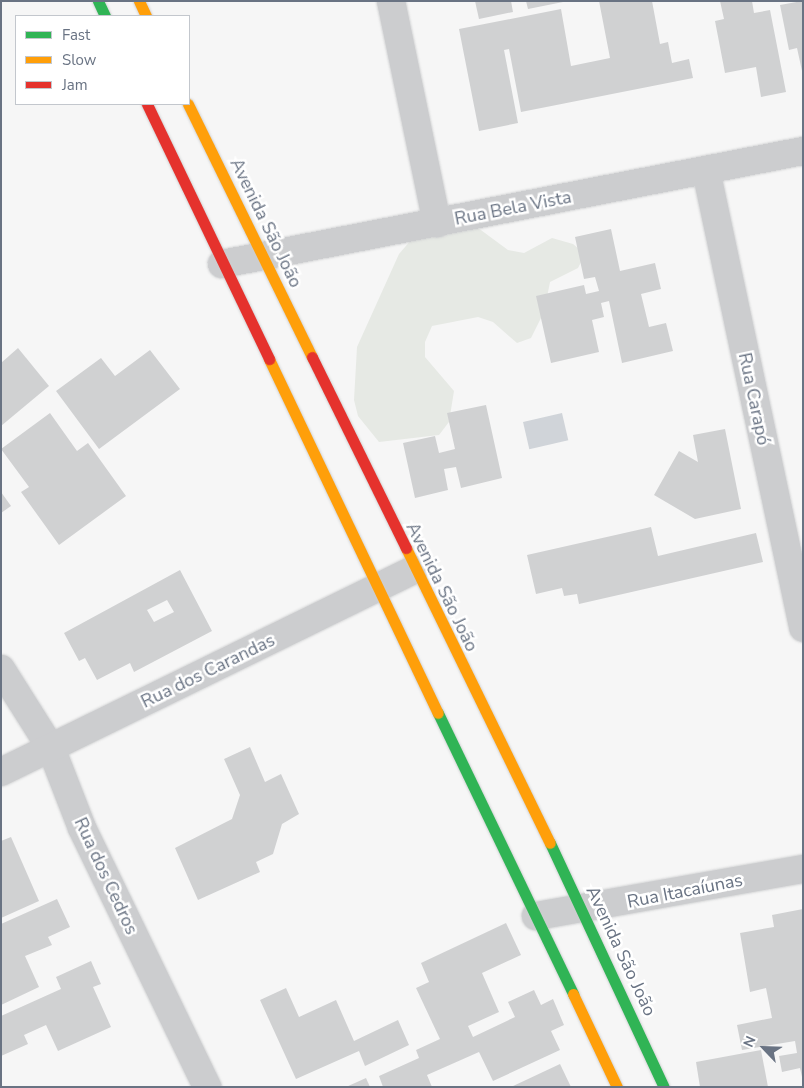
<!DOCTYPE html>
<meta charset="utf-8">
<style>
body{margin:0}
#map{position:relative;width:804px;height:1088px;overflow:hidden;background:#f6f6f6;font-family:"Nunito Sans",sans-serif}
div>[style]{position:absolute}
.green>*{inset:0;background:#e6e9e4}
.water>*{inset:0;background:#d0d4d9;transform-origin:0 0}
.building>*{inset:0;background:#d0d1d2}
.roads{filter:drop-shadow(0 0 1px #d2d3d4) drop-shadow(0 0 1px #d2d3d4)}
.street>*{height:28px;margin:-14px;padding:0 14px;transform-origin:14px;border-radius:14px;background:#cccdcf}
.fast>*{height:11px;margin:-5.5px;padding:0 5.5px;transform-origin:5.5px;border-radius:5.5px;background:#30b455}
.slow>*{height:11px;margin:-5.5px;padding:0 5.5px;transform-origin:5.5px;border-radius:5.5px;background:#ff9f0a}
.jam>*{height:11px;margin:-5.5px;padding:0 5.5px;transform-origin:5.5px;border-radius:5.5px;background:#e5322d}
span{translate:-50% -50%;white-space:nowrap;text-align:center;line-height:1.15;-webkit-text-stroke:5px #fff;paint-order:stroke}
.street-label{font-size:18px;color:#697383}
.frame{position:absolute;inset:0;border:2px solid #697383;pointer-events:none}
.legend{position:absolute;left:15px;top:15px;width:175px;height:90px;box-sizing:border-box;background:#fff;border:1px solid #c3c7cd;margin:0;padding:6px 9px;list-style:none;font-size:15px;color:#697383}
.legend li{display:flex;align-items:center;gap:10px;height:25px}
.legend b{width:25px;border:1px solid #c3c7cd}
.north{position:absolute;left:739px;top:1023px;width:50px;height:50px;-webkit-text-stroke:4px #fff;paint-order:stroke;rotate:294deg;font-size:14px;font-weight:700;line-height:20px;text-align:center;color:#697383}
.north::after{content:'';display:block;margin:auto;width:18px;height:22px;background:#697383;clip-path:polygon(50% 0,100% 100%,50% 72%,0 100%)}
</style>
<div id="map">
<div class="green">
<i style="clip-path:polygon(470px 222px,508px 250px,524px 253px,552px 238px,573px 244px,585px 254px,578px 268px,550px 282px,544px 312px,531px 338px,517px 343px,493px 322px,478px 317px,432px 326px,425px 342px,425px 357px,454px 391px,449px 422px,439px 435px,379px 442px,358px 416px,354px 400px,357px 347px,399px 254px,411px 240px)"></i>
</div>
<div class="water">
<i style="left:562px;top:413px;width:28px;height:40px;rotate:77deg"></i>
</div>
<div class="building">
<i style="clip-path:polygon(475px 1px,511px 1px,513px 12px,479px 19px)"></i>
<i style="clip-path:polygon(526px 1px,563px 1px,563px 2px,528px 9px)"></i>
<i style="clip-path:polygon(599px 1px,652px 1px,660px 44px,668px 42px,672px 63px,689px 59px,693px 78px,521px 112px,509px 49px,504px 50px,518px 123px,479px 131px,459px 29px,561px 9px,571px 66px,610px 58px)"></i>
<i style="clip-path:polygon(720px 1px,752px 1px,754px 13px,770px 10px,786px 92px,761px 97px,756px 67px,725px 73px,715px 21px,724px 19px)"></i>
<i style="clip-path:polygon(802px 1px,803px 1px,802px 71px,797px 48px,789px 50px,780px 5px)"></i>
<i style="clip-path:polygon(611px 229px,620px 271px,655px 263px,661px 289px,641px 294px,649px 327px,666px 323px,673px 351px,622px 363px,609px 301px,601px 303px,604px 317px,592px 320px,599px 352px,551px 363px,536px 296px,584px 285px,586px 294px,599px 291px,595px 277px,584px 279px,575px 237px)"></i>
<i style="clip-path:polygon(18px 348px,49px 386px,1px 426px,1px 363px)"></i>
<i style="clip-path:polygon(150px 350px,180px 389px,99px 449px,56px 391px,101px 358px,115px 376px)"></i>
<i style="clip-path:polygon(486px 405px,502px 478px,461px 488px,456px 467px,444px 469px,448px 490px,415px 498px,403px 443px,435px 436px,439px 453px,455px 449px,447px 413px)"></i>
<i style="clip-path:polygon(50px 413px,77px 451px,88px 443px,126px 496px,59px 545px,21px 492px,29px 487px,1px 449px)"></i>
<i style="clip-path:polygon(725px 429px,741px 509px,695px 519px,654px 495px,679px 451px,698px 462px,693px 435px)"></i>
<i style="clip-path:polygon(1px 492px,11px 506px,1px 513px)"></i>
<i style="clip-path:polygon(651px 527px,658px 556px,756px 533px,763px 562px,579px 604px,577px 594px,564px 596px,562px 588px,536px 594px,527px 555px)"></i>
<i style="clip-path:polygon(evenodd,180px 570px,212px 631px,134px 672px,130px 663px,97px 680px,85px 658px,79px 661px,64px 633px,180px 570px,167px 600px,174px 612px,154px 622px,147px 610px,167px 600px)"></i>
<i style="clip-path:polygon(250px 747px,265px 782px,281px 774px,299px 814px,282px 824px,273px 854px,256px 862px,260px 872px,198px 900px,175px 848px,232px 819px,240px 795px,224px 759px)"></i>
<i style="clip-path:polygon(11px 837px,39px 901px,1px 918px,1px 841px)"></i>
<i style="clip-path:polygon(57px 899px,70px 927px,48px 937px,52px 945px,25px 956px,39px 987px,1px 1005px,1px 924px)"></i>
<i style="clip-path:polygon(803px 909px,803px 1077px,802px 1077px,800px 1068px,782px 1072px,779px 1056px,797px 1053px,795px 1041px,742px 1050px,737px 1025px,772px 1018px,766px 988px,750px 992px,740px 933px,774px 927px,772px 915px)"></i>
<i style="clip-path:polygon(506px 923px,521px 955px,482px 973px,499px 1012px,468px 1026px,473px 1037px,515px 1017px,508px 1002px,534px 990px,541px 1005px,553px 999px,564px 1025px,551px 1031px,560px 1050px,493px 1081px,479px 1052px,427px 1075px,432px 1087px,383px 1087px,379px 1076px,419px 1058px,416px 1050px,440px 1039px,416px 988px,429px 982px,421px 963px)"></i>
<i style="clip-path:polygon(91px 961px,101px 984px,93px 987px,111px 1027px,58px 1051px,46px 1025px,24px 1035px,28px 1044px,1px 1056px,1px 1016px,61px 989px,56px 977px)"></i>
<i style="clip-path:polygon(286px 988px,299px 1017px,336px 1000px,354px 1041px,398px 1020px,409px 1045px,365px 1066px,359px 1051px,296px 1079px,260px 1000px)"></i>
<i style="clip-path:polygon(761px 1050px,768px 1087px,700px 1087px,696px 1062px)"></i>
<i style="clip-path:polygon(560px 1064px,571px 1087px,511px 1087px)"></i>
<i style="clip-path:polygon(366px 1078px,370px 1087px,346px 1087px)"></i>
</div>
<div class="roads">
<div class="street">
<i style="left:391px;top:1px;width:227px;rotate:78.3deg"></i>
<i style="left:706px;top:170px;width:468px;rotate:78deg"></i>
<i style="left:222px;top:264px;width:592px;rotate:-11.01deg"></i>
<i style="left:1px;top:669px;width:93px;rotate:57.7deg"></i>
<i style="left:51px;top:748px;width:86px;rotate:68.8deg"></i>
<i style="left:82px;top:828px;width:288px;rotate:64.2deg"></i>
<i style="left:1px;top:772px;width:460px;rotate:-26.1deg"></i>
<i style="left:536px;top:916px;width:271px;rotate:-10deg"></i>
</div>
<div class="fast">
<i style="left:98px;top:1px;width:17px;rotate:65deg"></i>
<i style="left:438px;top:713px;width:312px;rotate:64.3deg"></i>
<i style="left:550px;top:843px;width:269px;rotate:65deg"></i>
</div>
<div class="slow">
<i style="left:139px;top:1px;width:17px;rotate:65deg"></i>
<i style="left:188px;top:104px;width:282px;rotate:63.9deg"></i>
<i style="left:269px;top:359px;width:392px;rotate:64.5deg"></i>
<i style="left:406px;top:548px;width:328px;rotate:64deg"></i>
<i style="left:573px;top:994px;width:103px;rotate:64.7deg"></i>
</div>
<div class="jam">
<i style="left:147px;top:104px;width:283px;rotate:64.4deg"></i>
<i style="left:312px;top:357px;width:213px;rotate:63.8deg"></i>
</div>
</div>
<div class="street-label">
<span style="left:513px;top:208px;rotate:-11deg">Rua Bela Vista</span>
<span style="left:266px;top:223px;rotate:64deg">Avenida São João</span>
<span style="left:754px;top:399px;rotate:78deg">Rua Carapó</span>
<span style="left:442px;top:587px;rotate:64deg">Avenida São João</span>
<span style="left:208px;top:671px;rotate:-26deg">Rua dos Carandas</span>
<span style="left:106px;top:876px;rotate:65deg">Rua dos Cedros</span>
<span style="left:685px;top:891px;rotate:-11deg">Rua Itacaíunas</span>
<span style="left:621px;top:951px;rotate:65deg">Avenida São João</span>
</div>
<div class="frame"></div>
<ul class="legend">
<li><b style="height:6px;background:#30b455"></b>Fast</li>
<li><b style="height:6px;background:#ff9f0a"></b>Slow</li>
<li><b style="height:6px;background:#e5322d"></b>Jam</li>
</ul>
<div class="north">N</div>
</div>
